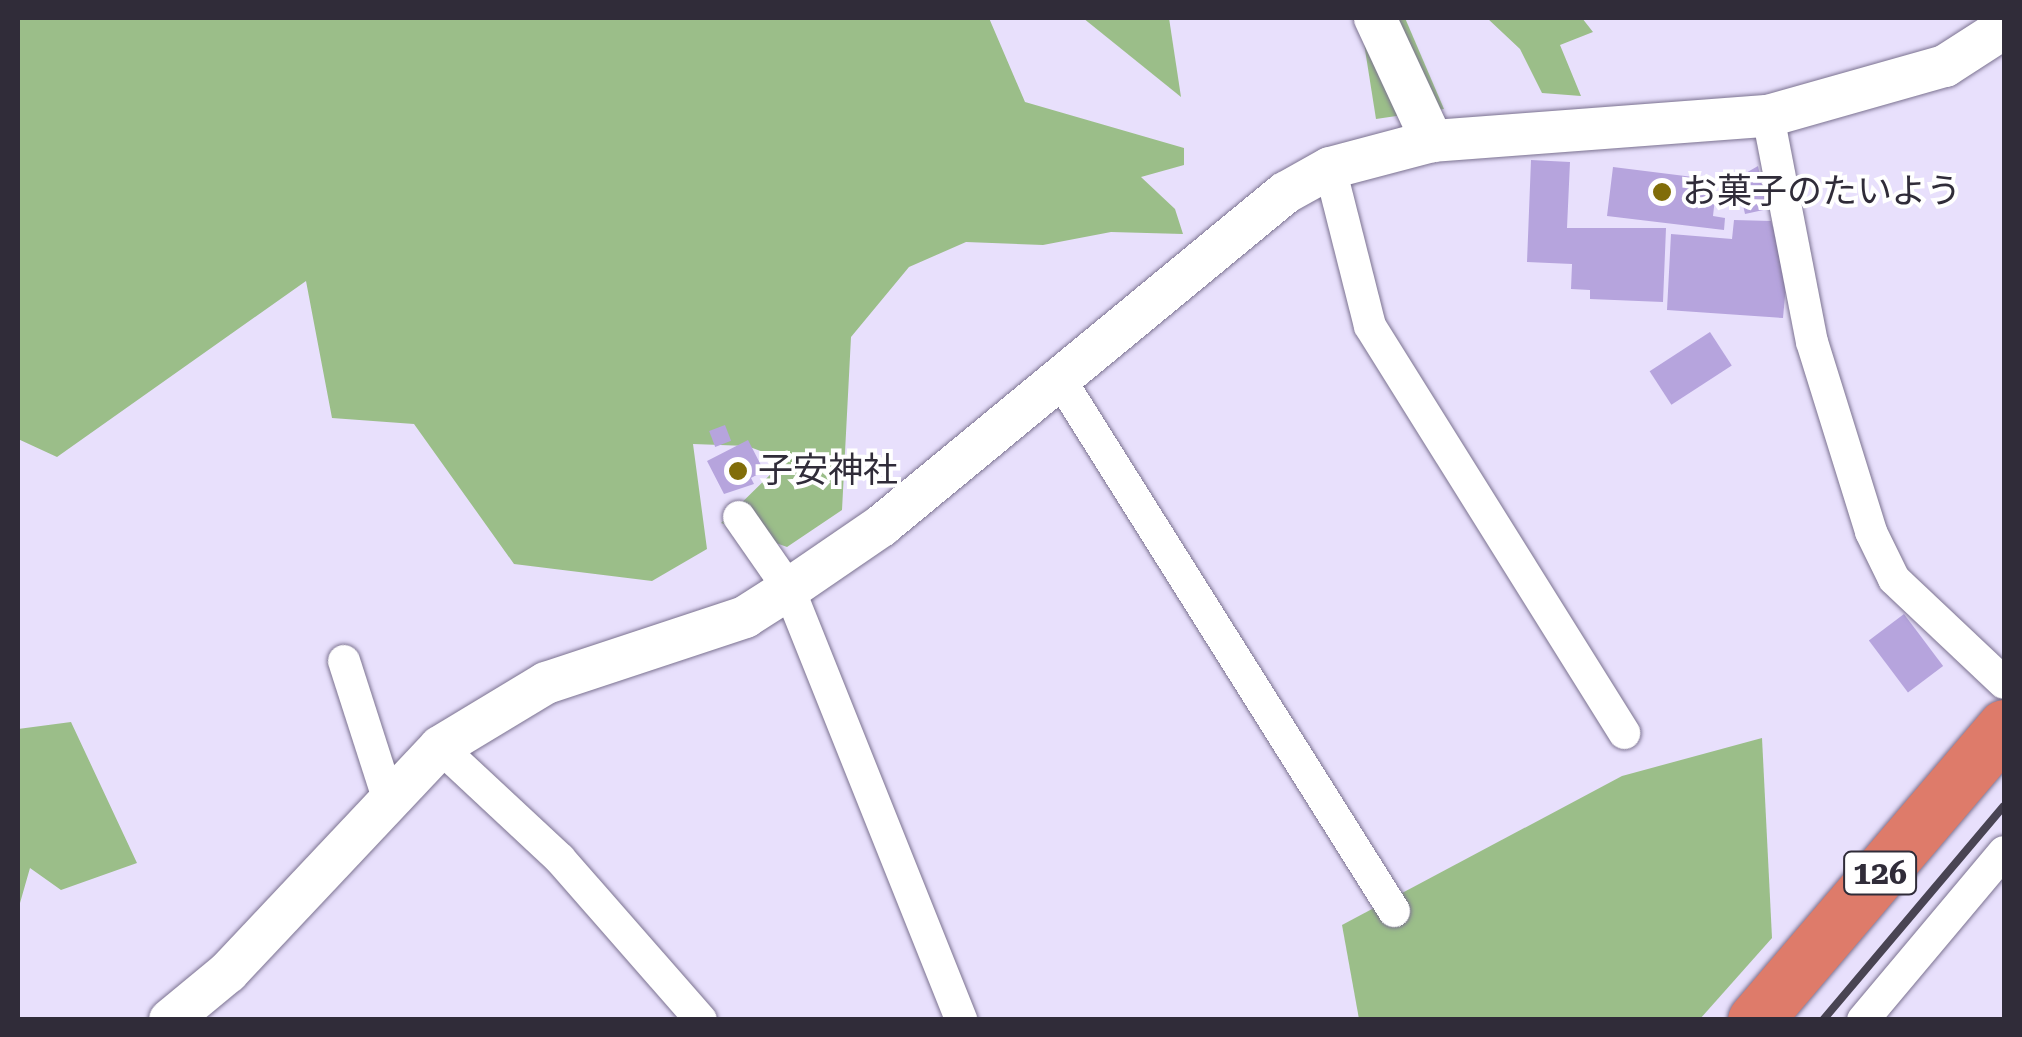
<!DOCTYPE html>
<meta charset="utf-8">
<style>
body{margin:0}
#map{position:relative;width:2022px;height:1037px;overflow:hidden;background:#e8e0fc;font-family:"Roboto Serif","Noto Sans JP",serif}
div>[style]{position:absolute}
.forest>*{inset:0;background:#9bbe89}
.building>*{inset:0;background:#b6a4dd;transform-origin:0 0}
.roads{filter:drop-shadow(0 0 2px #7b7290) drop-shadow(0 0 2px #7b7290)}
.minor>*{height:32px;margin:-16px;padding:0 16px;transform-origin:16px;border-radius:16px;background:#fff}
.tertiary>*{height:42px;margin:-21px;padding:0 21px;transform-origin:21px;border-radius:21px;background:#fff}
.trunk>*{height:55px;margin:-27.5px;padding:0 27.5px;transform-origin:27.5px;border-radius:27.5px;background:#de7b6a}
.rail>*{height:8px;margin:-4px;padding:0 4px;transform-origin:4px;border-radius:4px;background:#494453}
.dots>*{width:28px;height:28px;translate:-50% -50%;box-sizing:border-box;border:5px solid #fff;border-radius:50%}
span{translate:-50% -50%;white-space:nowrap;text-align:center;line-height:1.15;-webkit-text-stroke:8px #fff;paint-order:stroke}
.shield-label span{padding:2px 8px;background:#fff;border:2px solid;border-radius:8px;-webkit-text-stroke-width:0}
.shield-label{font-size:32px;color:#302c39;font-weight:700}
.poi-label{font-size:35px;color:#302c39}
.left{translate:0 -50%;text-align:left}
.frame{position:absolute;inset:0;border:20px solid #302c39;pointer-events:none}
</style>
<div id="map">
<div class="forest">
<i style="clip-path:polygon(18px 18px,989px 18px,1025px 102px,1184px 148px,1184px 165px,1141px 177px,1175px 209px,1183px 234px,1111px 232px,1043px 245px,966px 242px,909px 267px,851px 337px,842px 510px,787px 547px,721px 523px,785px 460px,747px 446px,693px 444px,707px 549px,652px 581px,514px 564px,414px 424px,332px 418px,306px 281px,57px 457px,18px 439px)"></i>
<i style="clip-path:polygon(1083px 18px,1169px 18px,1181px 97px)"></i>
<i style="clip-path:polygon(1360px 18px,1405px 18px,1444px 109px,1376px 119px)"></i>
<i style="clip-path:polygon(1487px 18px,1582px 18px,1593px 32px,1560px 45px,1581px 96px,1542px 93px,1520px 49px)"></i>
<i style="clip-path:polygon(71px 722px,137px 863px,61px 890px,30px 868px,18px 910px,18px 729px)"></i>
<i style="clip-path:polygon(1762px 738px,1772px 938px,1700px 1019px,1359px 1019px,1342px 925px,1622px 776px)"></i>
</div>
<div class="building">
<i style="clip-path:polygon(1531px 160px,1570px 162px,1567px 228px,1666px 228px,1663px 302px,1590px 299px,1590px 290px,1571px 289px,1572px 264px,1527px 262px)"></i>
<i style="clip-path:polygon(1758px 166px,1768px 209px,1745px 214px,1737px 178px)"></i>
<i style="clip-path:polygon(1613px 167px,1717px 180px,1713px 216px,1725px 218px,1724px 230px,1607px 216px)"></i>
<i style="clip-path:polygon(1734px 220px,1771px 221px,1787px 274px,1783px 318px,1667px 310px,1671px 234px,1732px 239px)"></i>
<i style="left:1710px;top:332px;width:40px;height:72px;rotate:57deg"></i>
<i style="left:725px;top:425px;width:17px;height:17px;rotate:69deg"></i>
<i style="clip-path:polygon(748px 440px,764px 471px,751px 478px,754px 484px,724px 494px,707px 461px)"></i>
<i style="left:1904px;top:614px;width:65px;height:44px;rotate:53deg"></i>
</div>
<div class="roads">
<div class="minor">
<i style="left:1768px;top:116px;width:230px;rotate:79deg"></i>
<i style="left:1812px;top:342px;width:199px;rotate:72.7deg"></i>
<i style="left:1871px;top:532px;width:52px;rotate:63.9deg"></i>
<i style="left:1894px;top:579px;width:151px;rotate:43.4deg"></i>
<i style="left:1330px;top:168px;width:163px;rotate:75.8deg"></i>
<i style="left:1370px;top:326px;width:480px;rotate:58deg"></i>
<i style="left:1061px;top:381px;width:626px;rotate:57.86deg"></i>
<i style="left:739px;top:517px;width:88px;rotate:55.2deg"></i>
<i style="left:789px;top:589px;width:464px;rotate:68.2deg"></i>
<i style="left:344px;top:661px;width:147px;rotate:72.2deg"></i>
<i style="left:440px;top:747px;width:164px;rotate:43deg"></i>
<i style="left:560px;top:859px;width:214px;rotate:48.8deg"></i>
<i style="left:1863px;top:1020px;width:219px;rotate:-50deg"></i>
</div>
<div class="tertiary">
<i style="left:1375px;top:18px;width:136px;rotate:65.1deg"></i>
<i style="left:170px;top:1020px;width:75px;rotate:-39.6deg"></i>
<i style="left:228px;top:972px;width:309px;rotate:-46.7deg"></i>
<i style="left:440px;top:747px;width:124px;rotate:-31.1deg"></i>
<i style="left:546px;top:683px;width:210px;rotate:-18.3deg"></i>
<i style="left:745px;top:617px;width:52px;rotate:-32.5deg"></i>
<i style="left:789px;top:589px;width:112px;rotate:-34.4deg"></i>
<i style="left:881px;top:526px;width:524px;rotate:-39.5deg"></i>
<i style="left:1285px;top:193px;width:51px;rotate:-29.1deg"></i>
<i style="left:1330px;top:168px;width:106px;rotate:-14.8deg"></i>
<i style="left:1432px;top:141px;width:337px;rotate:-4.3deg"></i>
<i style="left:1768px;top:116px;width:184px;rotate:-15.8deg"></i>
<i style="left:1945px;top:66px;width:70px;rotate:-32.8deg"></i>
</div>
<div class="trunk">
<i style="left:1755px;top:1020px;width:385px;rotate:-49.6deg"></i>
</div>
</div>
<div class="rail">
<i style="left:1823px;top:1020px;width:280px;rotate:-49.8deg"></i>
</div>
<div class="dots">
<i style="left:1662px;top:192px;background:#816d09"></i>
<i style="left:738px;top:471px;background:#816d09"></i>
</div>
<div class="shield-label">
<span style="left:1880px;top:873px">126</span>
</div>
<div class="poi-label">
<span class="left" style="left:1682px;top:192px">お菓子のたいよう</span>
<span class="left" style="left:758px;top:471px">子安神社</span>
</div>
<div class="frame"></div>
</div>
